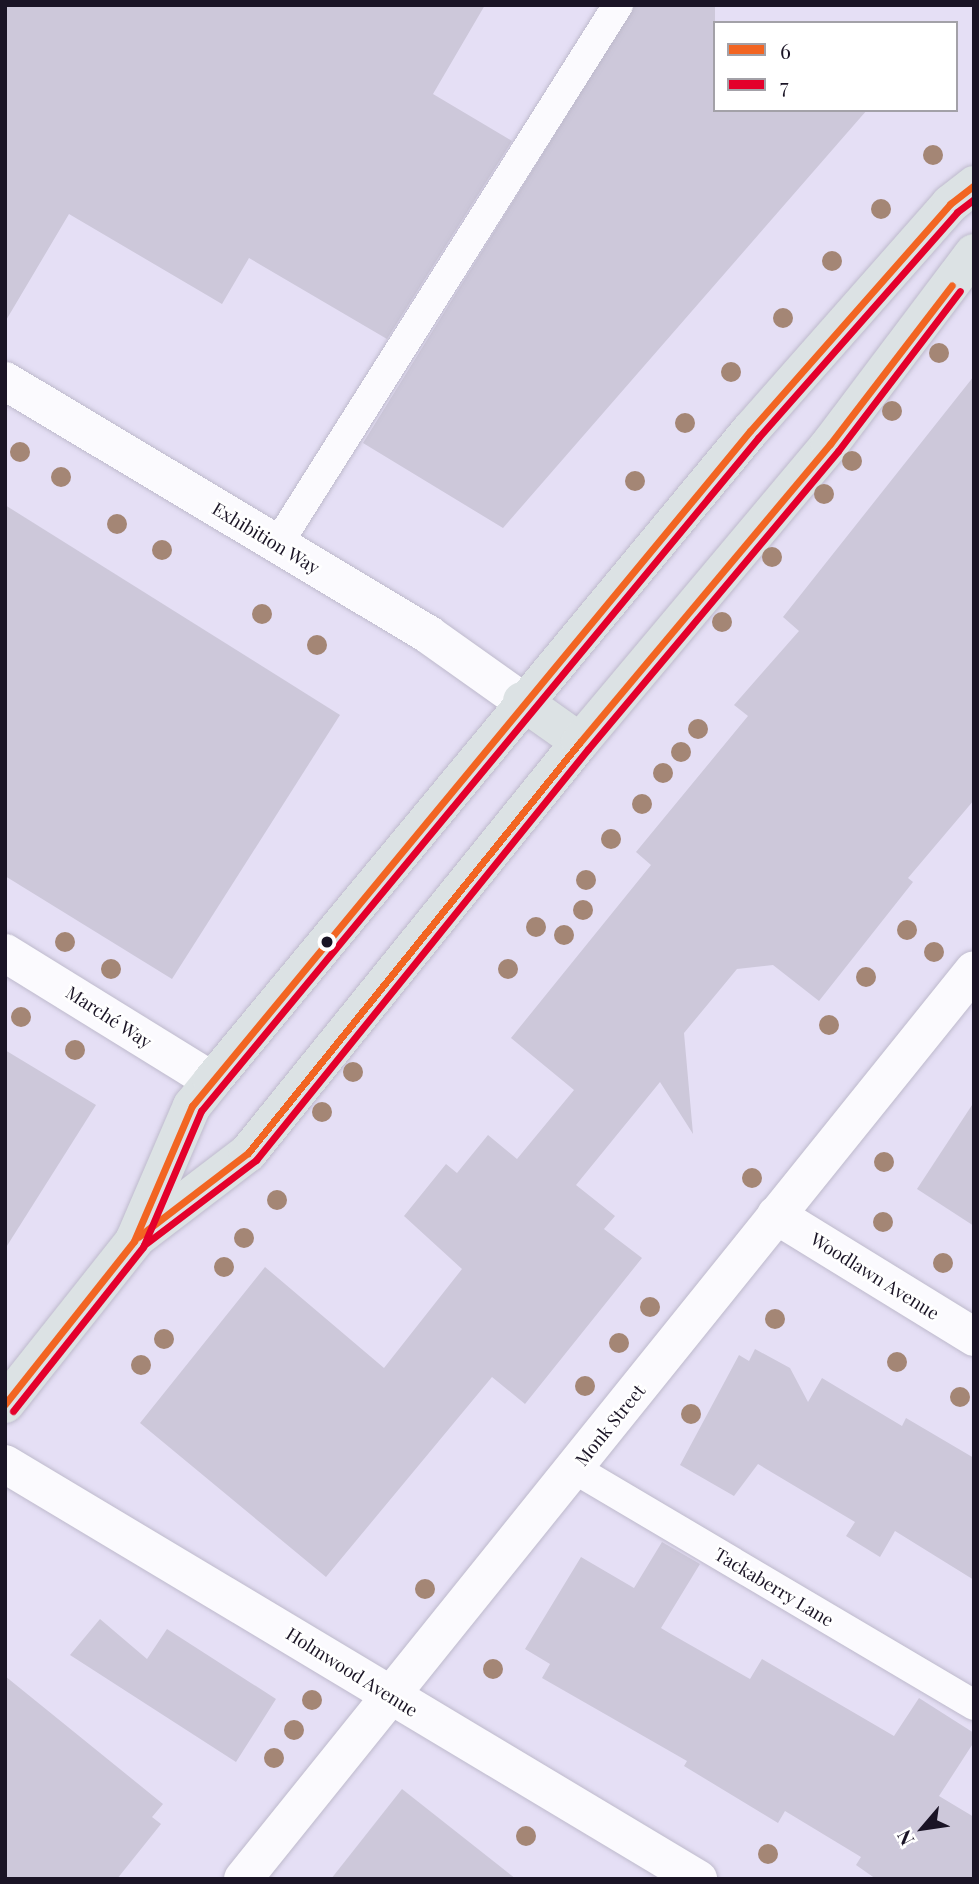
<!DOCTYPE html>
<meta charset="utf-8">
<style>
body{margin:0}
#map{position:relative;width:979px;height:1884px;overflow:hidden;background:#e5dff5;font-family:"Playfair Display",serif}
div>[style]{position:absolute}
.building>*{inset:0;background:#cdc8da}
.roads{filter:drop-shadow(0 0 2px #bebacc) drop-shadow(0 0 2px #bebacc)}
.service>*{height:30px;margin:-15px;padding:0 15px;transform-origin:15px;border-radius:15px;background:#fbfafe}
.minor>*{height:38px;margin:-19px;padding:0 19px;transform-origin:19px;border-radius:19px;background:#fbfafe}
.primary>*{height:38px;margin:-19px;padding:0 19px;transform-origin:19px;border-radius:19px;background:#dce2e4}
.bus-1>*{height:7px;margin:-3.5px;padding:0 3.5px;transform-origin:3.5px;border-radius:3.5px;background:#f26522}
.bus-2>*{height:7px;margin:-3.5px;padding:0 3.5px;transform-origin:3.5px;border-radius:3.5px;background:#e4002b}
.trees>*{width:20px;height:20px;margin:-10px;border-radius:50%;background:#a48675}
.dots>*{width:19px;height:19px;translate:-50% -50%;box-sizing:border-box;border:4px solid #fff;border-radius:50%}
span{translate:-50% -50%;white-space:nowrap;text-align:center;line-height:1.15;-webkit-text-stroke:5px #fff;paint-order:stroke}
.street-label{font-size:18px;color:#1a1425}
.frame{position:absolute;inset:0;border:7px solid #1a1425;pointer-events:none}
.legend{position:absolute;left:713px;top:21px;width:245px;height:91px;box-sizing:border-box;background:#fff;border:2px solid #a3a1a8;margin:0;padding:9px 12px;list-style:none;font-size:21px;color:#1a1425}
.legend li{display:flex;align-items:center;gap:14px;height:35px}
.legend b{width:35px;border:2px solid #a3a1a8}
.north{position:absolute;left:888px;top:1793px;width:70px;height:70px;-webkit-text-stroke:5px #fff;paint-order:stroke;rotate:241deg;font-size:19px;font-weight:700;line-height:28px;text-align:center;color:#1a1425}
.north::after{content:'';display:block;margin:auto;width:24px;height:32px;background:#1a1425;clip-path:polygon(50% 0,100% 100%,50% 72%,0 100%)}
</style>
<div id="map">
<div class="building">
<i style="clip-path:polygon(5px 5px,485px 5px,433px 94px,512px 141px,387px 339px,249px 258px,222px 304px,69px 214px,5px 322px)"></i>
<i style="clip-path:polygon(635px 5px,715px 5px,715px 110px,867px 110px,503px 528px,363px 443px)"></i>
<i style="clip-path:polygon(974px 376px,974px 800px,908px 878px,913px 882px,819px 1001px,773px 965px,737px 969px,684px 1033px,693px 1134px,660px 1082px,576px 1185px,615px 1216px,604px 1229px,642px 1258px,525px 1404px,492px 1377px,326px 1577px,140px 1423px,265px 1267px,384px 1368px,462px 1269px,404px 1216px,446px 1164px,457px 1173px,488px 1135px,517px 1159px,574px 1090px,511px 1038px,651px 865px,636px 852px,748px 716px,734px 705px,799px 631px,783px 617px)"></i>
<i style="clip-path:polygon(5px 505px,340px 715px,172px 979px,5px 876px)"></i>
<i style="clip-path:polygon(5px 1050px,96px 1105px,5px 1249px)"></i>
<i style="clip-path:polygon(974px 1102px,974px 1226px,917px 1189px)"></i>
<i style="clip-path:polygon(755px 1349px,790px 1368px,808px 1402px,822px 1378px,902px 1426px,906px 1418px,974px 1458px,974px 1580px,895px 1531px,880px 1557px,846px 1536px,855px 1522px,758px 1464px,734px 1496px,680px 1465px,739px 1355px,749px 1361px)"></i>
<i style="clip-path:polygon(662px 1542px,700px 1564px,661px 1628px,671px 1634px,750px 1679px,762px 1659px,894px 1736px,919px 1698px,974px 1733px,974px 1742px,939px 1796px,974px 1817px,974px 1879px,876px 1879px,856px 1865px,861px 1857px,785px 1811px,778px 1823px,684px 1766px,687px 1761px,542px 1678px,550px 1664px,525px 1649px,581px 1557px,634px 1588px)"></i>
<i style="clip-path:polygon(100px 1619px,147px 1659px,167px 1629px,276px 1699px,236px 1762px,70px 1655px)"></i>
<i style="clip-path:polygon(5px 1676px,163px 1804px,152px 1817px,161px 1824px,117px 1879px,5px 1879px)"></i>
<i style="clip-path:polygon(402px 1789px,516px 1879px,331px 1879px)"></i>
</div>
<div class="roads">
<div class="service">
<i style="left:277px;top:545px;width:639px;rotate:-57.73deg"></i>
<i style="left:575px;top:1469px;width:464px;rotate:30.6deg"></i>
</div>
<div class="minor">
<i style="left:5px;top:381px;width:494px;rotate:30.9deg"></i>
<i style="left:429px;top:635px;width:114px;rotate:35.4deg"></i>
<i style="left:5px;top:953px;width:243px;rotate:31.7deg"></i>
<i style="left:776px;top:1215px;width:233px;rotate:31.6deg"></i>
<i style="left:5px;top:1464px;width:808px;rotate:30.92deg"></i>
<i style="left:243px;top:1879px;width:1166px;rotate:-51.19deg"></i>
</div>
<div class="primary">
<i style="left:522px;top:701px;width:71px;rotate:35.3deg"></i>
<i style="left:135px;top:1239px;width:142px;rotate:-37.3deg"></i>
<i style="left:248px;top:1153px;width:528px;rotate:-51.07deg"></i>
<i style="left:580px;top:742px;width:389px;rotate:-50deg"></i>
<i style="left:830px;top:444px;width:239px;rotate:-53deg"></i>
<i style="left:5px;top:1404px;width:208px;rotate:-51.6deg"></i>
<i style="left:134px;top:1241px;width:147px;rotate:-66.8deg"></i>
<i style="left:192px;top:1106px;width:32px;rotate:-51deg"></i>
<i style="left:212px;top:1081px;width:844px;rotate:-50.39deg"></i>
<i style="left:750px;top:431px;width:303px;rotate:-48.6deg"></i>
<i style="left:950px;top:204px;width:31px;rotate:-38deg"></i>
</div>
</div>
<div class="bus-1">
<i style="left:138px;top:1237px;width:138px;rotate:-37.4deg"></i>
<i style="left:248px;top:1153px;width:528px;rotate:-51.07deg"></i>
<i style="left:580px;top:742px;width:389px;rotate:-50deg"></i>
<i style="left:830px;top:444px;width:200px;rotate:-52.5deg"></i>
<i style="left:5px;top:1404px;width:208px;rotate:-51.6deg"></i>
<i style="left:134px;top:1241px;width:147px;rotate:-66.8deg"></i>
<i style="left:192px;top:1106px;width:876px;rotate:-50.42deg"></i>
<i style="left:750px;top:431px;width:303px;rotate:-48.6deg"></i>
<i style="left:950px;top:204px;width:31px;rotate:-38deg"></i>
</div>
<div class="bus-2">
<i style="left:144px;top:1245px;width:141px;rotate:-37.2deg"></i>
<i style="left:256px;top:1160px;width:528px;rotate:-51.07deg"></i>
<i style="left:588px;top:749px;width:389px;rotate:-50deg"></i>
<i style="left:838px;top:451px;width:201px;rotate:-52.7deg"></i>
<i style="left:13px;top:1411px;width:209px;rotate:-51.6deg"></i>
<i style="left:143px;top:1247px;width:148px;rotate:-66.9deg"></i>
<i style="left:201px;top:1111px;width:874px;rotate:-50.39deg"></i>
<i style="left:758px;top:438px;width:301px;rotate:-48.6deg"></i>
<i style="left:957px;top:212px;width:21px;rotate:-37deg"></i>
</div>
<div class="trees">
<i style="left:933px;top:155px"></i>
<i style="left:881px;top:209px"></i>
<i style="left:832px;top:261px"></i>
<i style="left:783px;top:318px"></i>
<i style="left:939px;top:353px"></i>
<i style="left:731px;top:372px"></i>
<i style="left:892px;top:411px"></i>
<i style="left:685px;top:423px"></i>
<i style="left:20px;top:452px"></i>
<i style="left:852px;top:461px"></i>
<i style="left:61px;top:477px"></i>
<i style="left:635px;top:481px"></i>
<i style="left:824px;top:494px"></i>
<i style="left:117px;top:524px"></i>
<i style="left:162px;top:550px"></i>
<i style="left:772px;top:557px"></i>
<i style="left:262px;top:614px"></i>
<i style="left:722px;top:622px"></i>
<i style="left:317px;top:645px"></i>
<i style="left:698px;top:729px"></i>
<i style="left:681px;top:752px"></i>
<i style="left:663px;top:773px"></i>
<i style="left:642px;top:804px"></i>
<i style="left:611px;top:839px"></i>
<i style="left:586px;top:880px"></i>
<i style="left:583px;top:910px"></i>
<i style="left:536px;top:927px"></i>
<i style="left:907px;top:930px"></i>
<i style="left:564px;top:935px"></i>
<i style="left:65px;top:942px"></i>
<i style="left:934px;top:952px"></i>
<i style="left:111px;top:969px"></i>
<i style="left:508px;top:969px"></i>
<i style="left:866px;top:977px"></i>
<i style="left:21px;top:1017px"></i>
<i style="left:829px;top:1025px"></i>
<i style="left:75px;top:1050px"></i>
<i style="left:353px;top:1072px"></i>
<i style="left:322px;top:1112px"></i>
<i style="left:884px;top:1162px"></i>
<i style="left:752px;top:1178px"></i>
<i style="left:277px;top:1200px"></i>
<i style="left:883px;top:1222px"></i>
<i style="left:244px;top:1238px"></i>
<i style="left:943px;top:1263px"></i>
<i style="left:224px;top:1267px"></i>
<i style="left:650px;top:1307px"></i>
<i style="left:775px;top:1319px"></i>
<i style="left:164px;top:1339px"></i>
<i style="left:619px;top:1343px"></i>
<i style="left:897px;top:1362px"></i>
<i style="left:141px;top:1365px"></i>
<i style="left:585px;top:1386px"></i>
<i style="left:960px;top:1397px"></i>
<i style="left:691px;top:1414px"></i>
<i style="left:425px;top:1589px"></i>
<i style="left:493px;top:1669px"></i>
<i style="left:312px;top:1700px"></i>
<i style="left:294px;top:1730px"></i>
<i style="left:274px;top:1758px"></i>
<i style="left:526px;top:1836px"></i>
<i style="left:768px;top:1854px"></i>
</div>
<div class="dots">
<i style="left:327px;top:942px;background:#1a1425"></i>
</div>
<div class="street-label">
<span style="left:266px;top:538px;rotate:31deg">Exhibition Way</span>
<span style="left:109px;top:1017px;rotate:33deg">Marché Way</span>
<span style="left:875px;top:1276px;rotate:32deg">Woodlawn Avenue</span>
<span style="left:610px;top:1425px;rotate:-51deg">Monk Street</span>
<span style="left:774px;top:1587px;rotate:31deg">Tackaberry Lane</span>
<span style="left:352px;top:1672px;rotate:32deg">Holmwood Avenue</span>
</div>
<div class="frame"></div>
<ul class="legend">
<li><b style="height:9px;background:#f26522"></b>6</li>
<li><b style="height:9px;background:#e4002b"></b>7</li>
</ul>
<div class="north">N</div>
</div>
